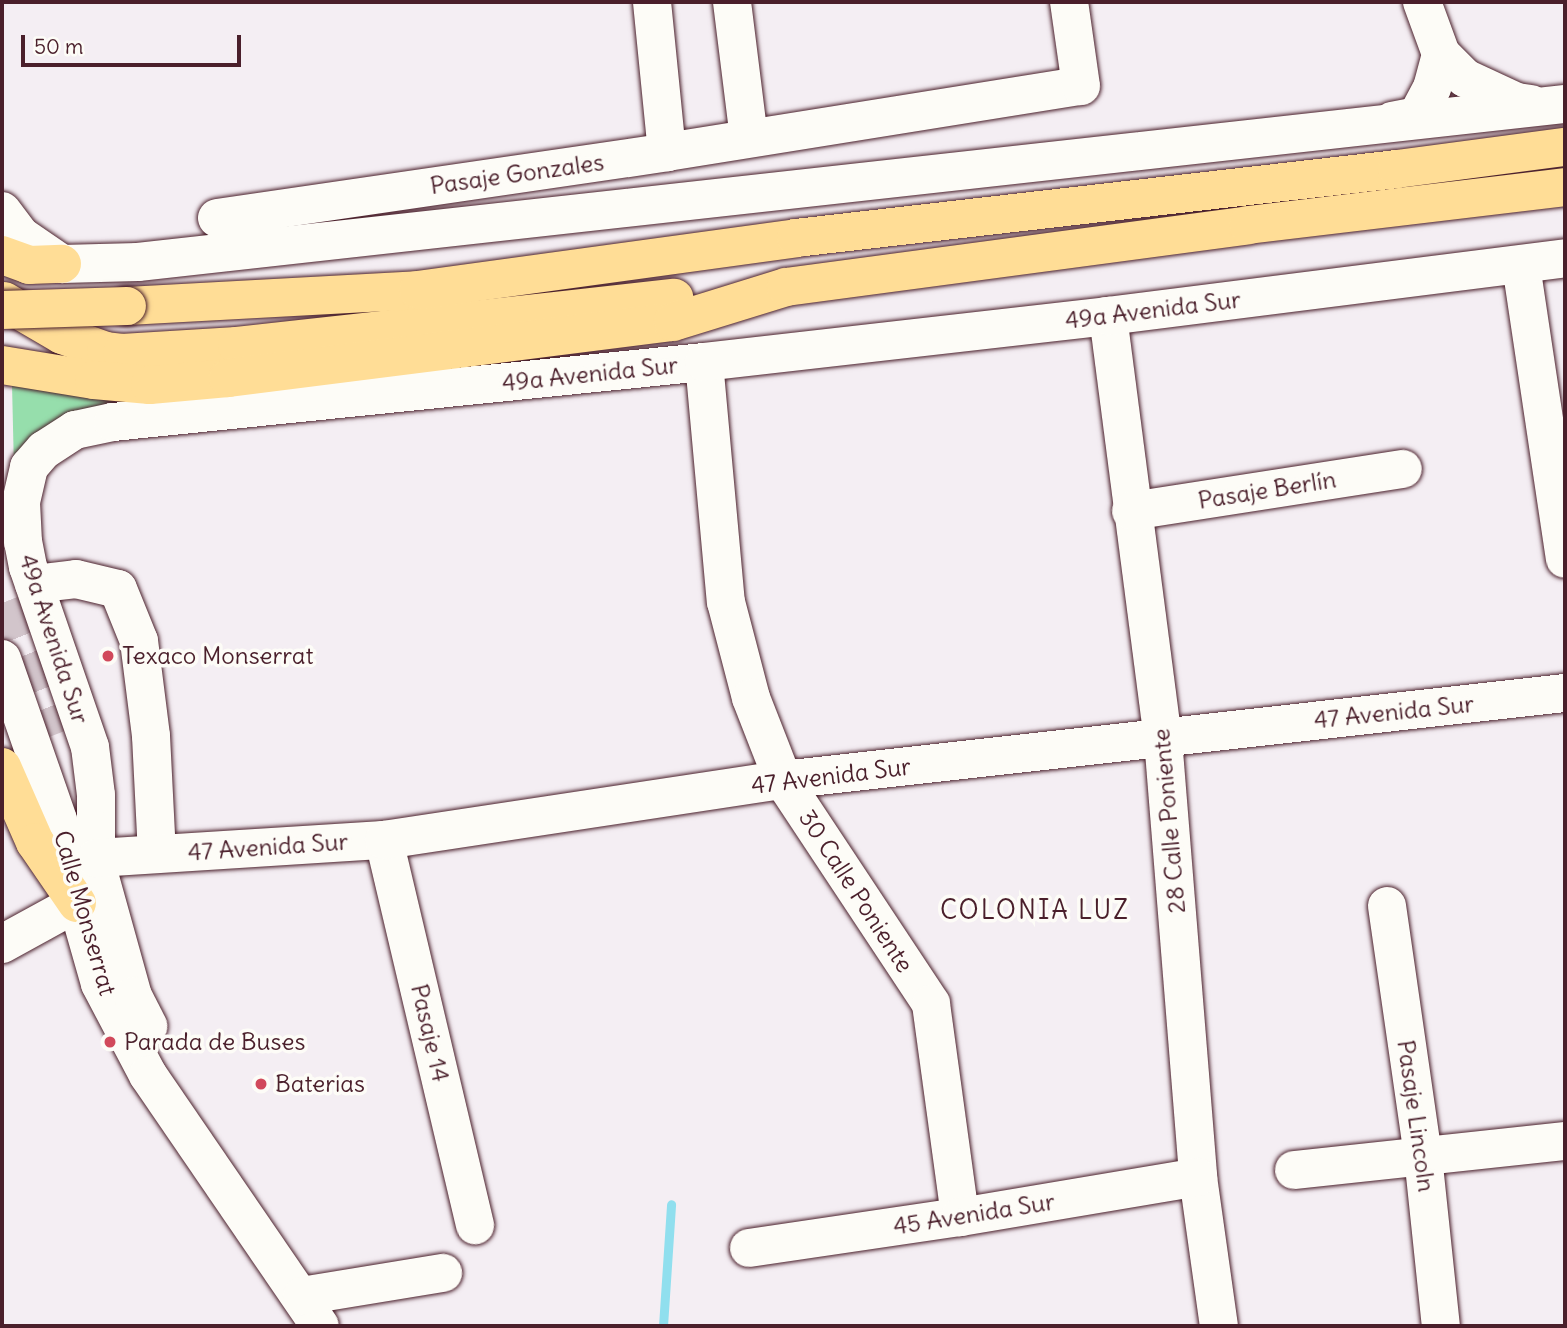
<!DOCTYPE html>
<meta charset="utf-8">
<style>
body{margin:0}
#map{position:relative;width:1567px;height:1328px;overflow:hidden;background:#f4eef3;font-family:Delius,sans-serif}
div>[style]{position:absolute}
.green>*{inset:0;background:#96deac}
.stream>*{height:9px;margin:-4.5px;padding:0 4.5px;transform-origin:4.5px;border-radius:4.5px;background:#90dfee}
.minor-tunnel>*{height:38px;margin-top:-19px;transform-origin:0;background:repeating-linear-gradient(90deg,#d2c5cb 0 38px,transparent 0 57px)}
.roads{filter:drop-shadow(0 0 2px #4a1f2b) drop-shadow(0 0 2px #4a1f2b)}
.minor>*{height:38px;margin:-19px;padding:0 19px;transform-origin:19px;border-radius:19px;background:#fdfcf7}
.major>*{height:38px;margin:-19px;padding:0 19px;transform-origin:19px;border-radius:19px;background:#ffdd96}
.highway>*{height:38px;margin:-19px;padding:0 19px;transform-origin:19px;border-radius:19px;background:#ffdd96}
.bridges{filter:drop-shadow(0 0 2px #4a1f2b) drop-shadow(0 0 2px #4a1f2b)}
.major-bridge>*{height:38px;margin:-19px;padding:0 19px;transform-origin:19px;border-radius:19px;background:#ffdd96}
.dots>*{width:19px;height:19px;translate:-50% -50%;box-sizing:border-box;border:4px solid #fdfcf7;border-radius:50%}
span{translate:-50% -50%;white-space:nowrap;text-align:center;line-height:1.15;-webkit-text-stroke:7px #fdfcf7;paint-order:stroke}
.street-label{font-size:24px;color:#4a1f2b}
.poi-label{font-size:24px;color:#4a1f2b}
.left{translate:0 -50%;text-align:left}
.neighbourhood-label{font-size:26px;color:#4a1f2b;letter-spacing:2px}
.frame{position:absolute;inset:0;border:4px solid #4a1f2b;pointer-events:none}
.scale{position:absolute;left:21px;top:35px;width:220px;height:32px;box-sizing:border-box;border:4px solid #4a1f2b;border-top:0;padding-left:9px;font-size:21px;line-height:24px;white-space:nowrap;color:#4a1f2b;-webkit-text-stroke:5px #fdfcf7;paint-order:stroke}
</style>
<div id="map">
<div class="green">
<i style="clip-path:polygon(12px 384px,137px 398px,118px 412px,14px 470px)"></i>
</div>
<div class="stream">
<i style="left:663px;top:1326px;width:122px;rotate:-86.2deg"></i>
</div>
<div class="minor-tunnel">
<i style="left:2px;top:603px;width:142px;rotate:68.5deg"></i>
</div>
<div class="roads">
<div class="minor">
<i style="left:652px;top:2px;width:151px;rotate:84.3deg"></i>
<i style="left:732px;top:2px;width:137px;rotate:82.9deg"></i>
<i style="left:1422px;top:2px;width:55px;rotate:69.9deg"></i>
<i style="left:1441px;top:54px;width:34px;rotate:45deg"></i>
<i style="left:1465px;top:78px;width:57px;rotate:24.8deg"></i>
<i style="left:1517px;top:102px;width:14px;rotate:8deg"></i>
<i style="left:1392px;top:121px;width:25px;rotate:-11deg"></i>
<i style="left:1417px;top:116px;width:32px;rotate:-62deg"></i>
<i style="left:1432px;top:88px;width:35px;rotate:-75deg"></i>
<i style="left:2px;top:211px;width:31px;rotate:53deg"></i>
<i style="left:21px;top:236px;width:50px;rotate:34.3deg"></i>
<i style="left:62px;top:264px;width:76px;rotate:-1.5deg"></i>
<i style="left:138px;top:262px;width:1436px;rotate:-6.32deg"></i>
<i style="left:217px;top:218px;width:455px;rotate:-8.3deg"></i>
<i style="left:667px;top:152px;width:419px;rotate:-9.1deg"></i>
<i style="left:1081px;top:86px;width:85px;rotate:-98.1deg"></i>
<i style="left:1521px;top:265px;width:297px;rotate:81.5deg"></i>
<i style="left:1108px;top:316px;width:427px;rotate:82.6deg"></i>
<i style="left:1163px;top:739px;width:439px;rotate:85.4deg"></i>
<i style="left:1198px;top:1177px;width:150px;rotate:82deg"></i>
<i style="left:704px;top:362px;width:241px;rotate:84.8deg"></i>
<i style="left:726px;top:602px;width:99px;rotate:75.4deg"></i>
<i style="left:751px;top:698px;width:88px;rotate:68.7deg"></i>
<i style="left:783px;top:780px;width:268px;rotate:56.5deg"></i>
<i style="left:931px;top:1004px;width:215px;rotate:82.2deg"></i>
<i style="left:1131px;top:511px;width:275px;rotate:-8.8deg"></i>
<i style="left:34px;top:584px;width:42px;rotate:-6.8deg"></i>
<i style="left:76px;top:579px;width:43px;rotate:13.4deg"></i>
<i style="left:118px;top:589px;width:56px;rotate:68deg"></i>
<i style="left:139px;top:641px;width:96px;rotate:82.8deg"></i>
<i style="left:151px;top:736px;width:118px;rotate:87.1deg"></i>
<i style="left:2px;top:659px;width:170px;rotate:70.8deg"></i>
<i style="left:58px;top:820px;width:85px;rotate:77.1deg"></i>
<i style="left:77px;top:903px;width:84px;rotate:74.1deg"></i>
<i style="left:100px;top:984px;width:103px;rotate:62.2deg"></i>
<i style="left:148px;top:1075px;width:304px;rotate:55.6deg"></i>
<i style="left:88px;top:834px;width:168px;rotate:74.5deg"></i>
<i style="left:133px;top:996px;width:34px;rotate:63deg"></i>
<i style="left:384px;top:840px;width:396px;rotate:76.7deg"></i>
<i style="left:96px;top:858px;width:63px;rotate:-90deg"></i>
<i style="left:96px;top:795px;width:48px;rotate:-97.1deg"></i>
<i style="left:90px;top:747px;width:190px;rotate:-109deg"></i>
<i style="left:28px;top:567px;width:25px;rotate:-101deg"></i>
<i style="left:23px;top:542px;width:40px;rotate:-92.9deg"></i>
<i style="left:21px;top:502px;width:36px;rotate:-77deg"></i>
<i style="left:29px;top:467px;width:23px;rotate:-49deg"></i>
<i style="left:44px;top:450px;width:37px;rotate:-33deg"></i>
<i style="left:75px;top:430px;width:39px;rotate:-12deg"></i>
<i style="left:113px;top:422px;width:594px;rotate:-5.8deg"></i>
<i style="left:704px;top:362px;width:407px;rotate:-6.5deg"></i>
<i style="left:1108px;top:316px;width:461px;rotate:-7.2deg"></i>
<i style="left:96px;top:858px;width:289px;rotate:-3.6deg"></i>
<i style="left:384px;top:840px;width:403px;rotate:-8.6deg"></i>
<i style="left:783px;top:780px;width:787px;rotate:-6.35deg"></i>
<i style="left:1387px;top:906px;width:253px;rotate:81.8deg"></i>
<i style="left:1423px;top:1156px;width:171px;rotate:84deg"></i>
<i style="left:2px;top:944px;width:85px;rotate:-28.7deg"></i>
<i style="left:1294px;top:1170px;width:273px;rotate:-6.1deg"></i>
<i style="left:749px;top:1248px;width:213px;rotate:-8.4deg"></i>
<i style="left:960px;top:1217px;width:241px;rotate:-9.5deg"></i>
<i style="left:302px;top:1296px;width:143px;rotate:-9.3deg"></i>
</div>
<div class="major">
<i style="left:4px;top:301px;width:67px;rotate:30.4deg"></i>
<i style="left:62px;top:335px;width:47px;rotate:20deg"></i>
<i style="left:106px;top:351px;width:16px;rotate:7deg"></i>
<i style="left:122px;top:353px;width:115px;rotate:-3.5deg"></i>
<i style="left:237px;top:346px;width:440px;rotate:-6.3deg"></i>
<i style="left:127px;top:306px;width:291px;rotate:-3.1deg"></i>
<i style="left:418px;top:290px;width:382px;rotate:-7.8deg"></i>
<i style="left:796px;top:238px;width:605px;rotate:-6.55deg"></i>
<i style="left:1397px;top:169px;width:169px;rotate:-7.5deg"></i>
<i style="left:2px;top:365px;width:93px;rotate:9.3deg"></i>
<i style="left:94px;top:380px;width:56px;rotate:5.1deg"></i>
<i style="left:150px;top:385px;width:78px;rotate:-5.1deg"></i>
<i style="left:228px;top:378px;width:449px;rotate:-7.2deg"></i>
<i style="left:673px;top:322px;width:118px;rotate:-17.2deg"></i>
<i style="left:786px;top:287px;width:466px;rotate:-7.6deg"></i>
<i style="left:1248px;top:225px;width:319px;rotate:-6.8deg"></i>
<i style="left:2px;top:767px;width:82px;rotate:66.3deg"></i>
<i style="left:35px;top:842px;width:74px;rotate:55.5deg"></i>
</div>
<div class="highway">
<i style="left:2px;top:255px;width:29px;rotate:20deg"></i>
<i style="left:29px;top:265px;width:33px;rotate:-2deg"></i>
</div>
</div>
<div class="bridges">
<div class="major-bridge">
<i style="left:2px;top:310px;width:125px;rotate:-1.8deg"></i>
</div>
</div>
<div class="dots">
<i style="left:108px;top:656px;background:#d1495b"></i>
<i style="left:110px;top:1042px;background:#d1495b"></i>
<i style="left:261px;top:1084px;background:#d1495b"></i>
</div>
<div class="street-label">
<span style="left:517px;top:174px;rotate:-8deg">Pasaje Gonzales</span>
<span style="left:1153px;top:310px;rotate:-7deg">49a Avenida Sur</span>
<span style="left:590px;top:374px;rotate:-6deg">49a Avenida Sur</span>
<span style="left:1267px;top:490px;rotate:-9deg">Pasaje Berlín</span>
<span style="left:54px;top:639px;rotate:72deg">49a Avenida Sur</span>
<span style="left:1394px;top:712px;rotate:-6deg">47 Avenida Sur</span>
<span style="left:831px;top:776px;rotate:-7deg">47 Avenida Sur</span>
<span style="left:1169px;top:821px;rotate:-95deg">28 Calle Poniente</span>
<span style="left:268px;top:847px;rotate:-4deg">47 Avenida Sur</span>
<span style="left:856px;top:891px;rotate:57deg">30 Calle Poniente</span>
<span style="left:85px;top:913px;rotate:74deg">Calle Monserrat</span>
<span style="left:430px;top:1033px;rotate:77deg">Pasaje 14</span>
<span style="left:1416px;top:1116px;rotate:82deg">Pasaje Lincoln</span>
<span style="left:974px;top:1214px;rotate:-9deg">45 Avenida Sur</span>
</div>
<div class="poi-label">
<span class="left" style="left:122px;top:656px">Texaco Monserrat</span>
<span class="left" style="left:124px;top:1042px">Parada de Buses</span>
<span class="left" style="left:275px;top:1084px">Baterias</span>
</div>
<div class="neighbourhood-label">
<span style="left:1035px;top:910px">COLONIA LUZ</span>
</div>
<div class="frame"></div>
<div class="scale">50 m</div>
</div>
